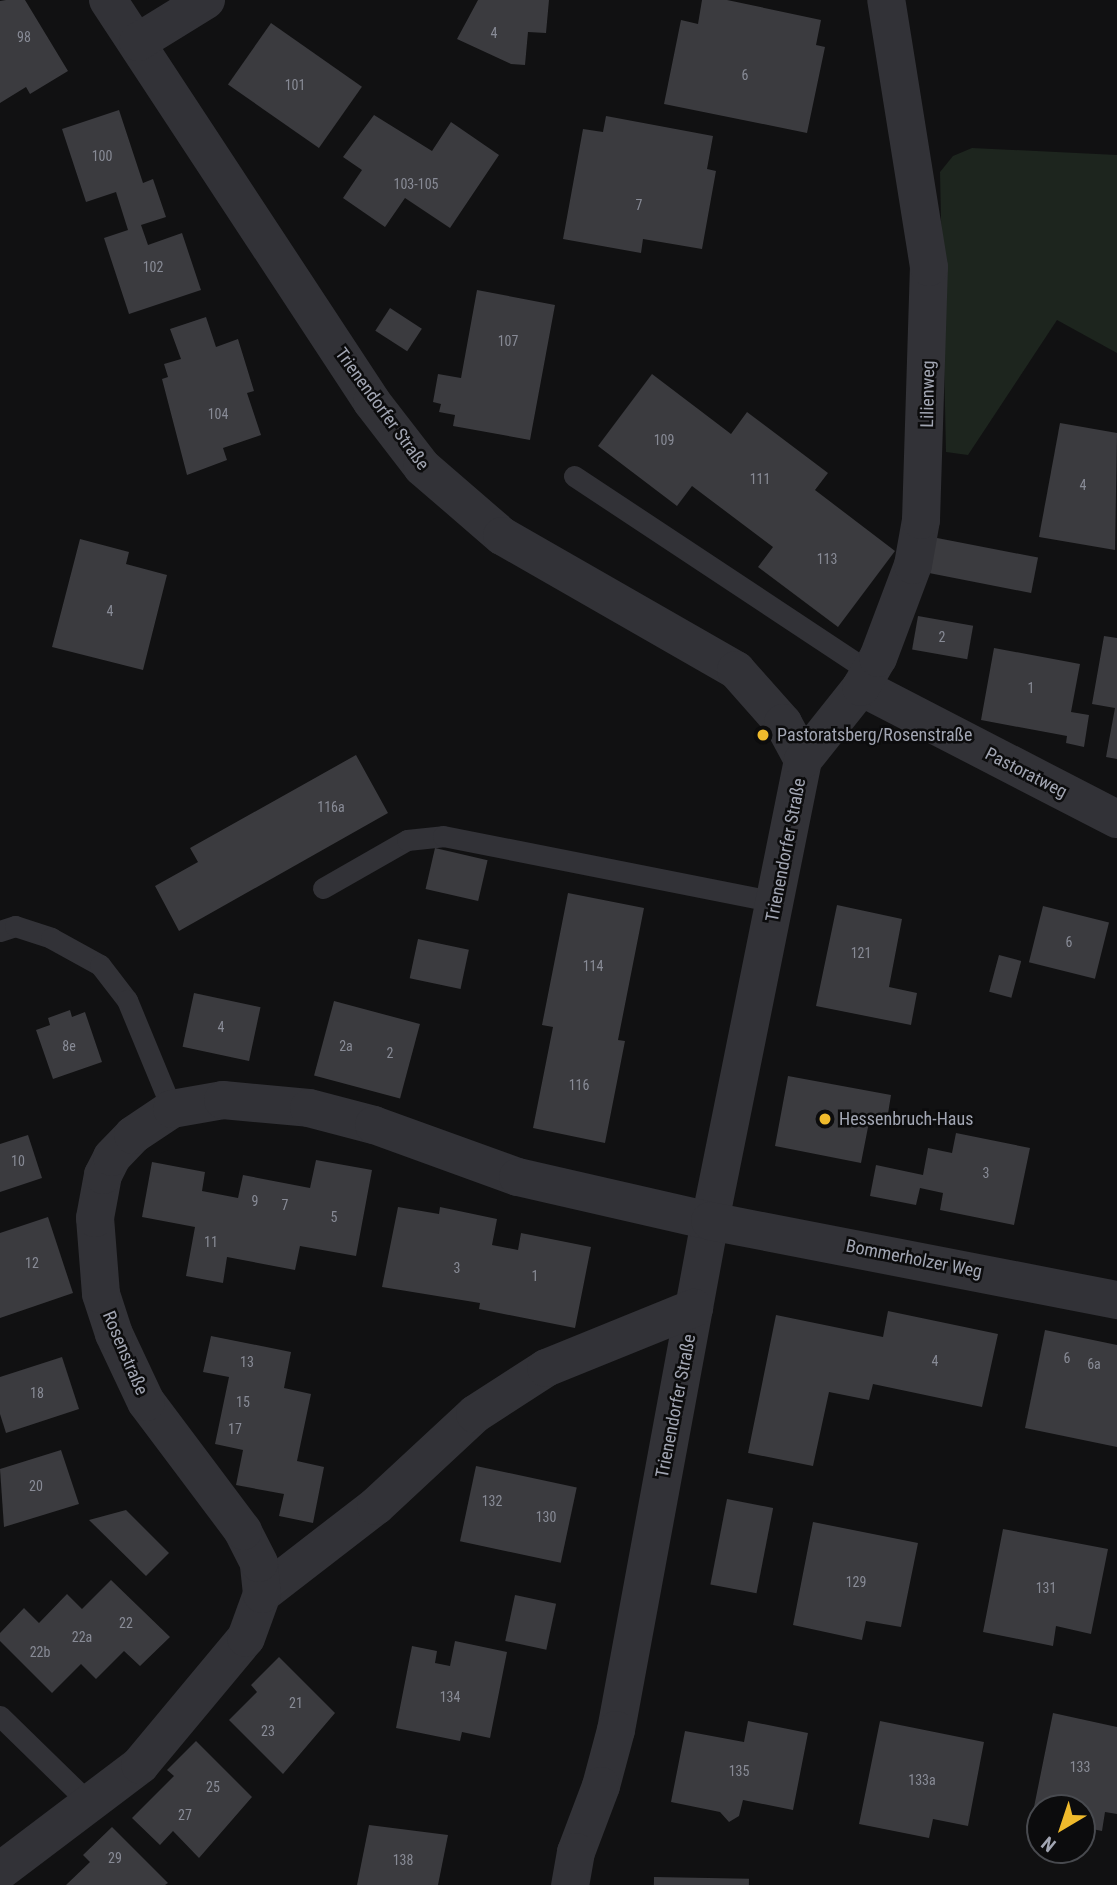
<!DOCTYPE html>
<meta charset="utf-8">
<style>
body{margin:0}
#map{position:relative;width:1117px;height:1885px;overflow:hidden;background:#111112;font-family:"Roboto Condensed",sans-serif}
div>[style]{position:absolute}
.green>*{inset:0;background:#1d251e}
.building>*{inset:0;background:#3b3b3f;transform-origin:0 0}
.lane>*{height:21px;margin:-10.5px;padding:0 10.5px;transform-origin:10.5px;border-radius:10.5px;background:#323237}
.street>*{height:38px;margin:-19px;padding:0 19px;transform-origin:19px;border-radius:19px;background:#323237}
.dots>*{width:19px;height:19px;translate:-50% -50%;box-sizing:border-box;border:4px solid #0c0c0d;border-radius:50%}
span{translate:-50% -50%;white-space:nowrap;text-align:center;line-height:1.15;-webkit-text-stroke:5px #0c0c0d;paint-order:stroke}
.number-label{font-size:14px;color:#888b96}
.number-label span{-webkit-text-stroke-width:0}
.street-label{font-size:18px;color:#a2a6b3}
.poi-label{font-size:18px;color:#a2a6b3}
.left{translate:0 -50%;text-align:left}
.north{position:absolute;left:1026px;top:1794px;width:70px;height:70px;box-sizing:border-box;background:#0c0c0d;border:2px solid #484a4f;border-radius:50%;rotate:219deg;font-size:19px;font-weight:700;line-height:28px;text-align:center;color:#a2a6b3}
.north::after{content:'';display:block;margin:auto;width:24px;height:32px;background:#efba2c;clip-path:polygon(50% 0,100% 100%,50% 72%,0 100%)}
</style>
<div id="map">
<div class="green">
<i style="clip-path:polygon(972px 148px,1117px 155px,1117px 353px,1057px 320px,968px 455px,946px 452px,940px 172px,953px 156px)"></i>
</div>
<div class="building">
<i style="clip-path:polygon(6px 0,25px 0,68px 71px,30px 94px,26px 87px,0 103px,0 1px)"></i>
<i style="clip-path:polygon(478px 0,549px 0,546px 33px,528px 32px,525px 65px,511px 64px,457px 39px)"></i>
<i style="clip-path:polygon(702px 0,727px 0,821px 20px,816px 45px,825px 47px,807px 133px,664px 104px,681px 20px,698px 24px)"></i>
<i style="left:271px;top:23px;width:111px;height:75px;rotate:35deg"></i>
<i style="clip-path:polygon(119px 110px,143px 183px,153px 179px,166px 217px,141px 225px,148px 245px,182px 233px,201px 290px,129px 314px,104px 238px,128px 230px,116px 192px,86px 202px,62px 129px)"></i>
<i style="clip-path:polygon(374px 115px,432px 151px,451px 122px,499px 155px,450px 228px,405px 198px,385px 227px,343px 198px,362px 170px,343px 157px)"></i>
<i style="clip-path:polygon(606px 116px,713px 136px,707px 169px,716px 171px,702px 249px,643px 239px,641px 253px,563px 239px,583px 129px,603px 132px)"></i>
<i style="clip-path:polygon(477px 290px,555px 305px,530px 440px,453px 426px,455px 415px,439px 412px,441px 404px,433px 402px,438px 374px,461px 378px)"></i>
<i style="left:390px;top:308px;width:38px;height:27px;rotate:33deg"></i>
<i style="clip-path:polygon(206px 317px,216px 347px,238px 339px,254px 391px,247px 393px,261px 435px,223px 448px,227px 460px,187px 475px,162px 379px,168px 377px,164px 364px,181px 359px,170px 329px)"></i>
<i style="clip-path:polygon(652px 374px,731px 434px,747px 412px,828px 473px,815px 490px,895px 551px,838px 627px,758px 567px,773px 547px,692px 486px,677px 506px,598px 446px)"></i>
<i style="clip-path:polygon(1060px 423px,1117px 433px,1115px 550px,1039px 537px)"></i>
<i style="left:932px;top:537px;width:108px;height:36px;rotate:11deg"></i>
<i style="clip-path:polygon(80px 539px,129px 552px,126px 564px,167px 575px,143px 670px,52px 647px)"></i>
<i style="left:918px;top:616px;width:56px;height:34px;rotate:10deg"></i>
<i style="clip-path:polygon(1104px 636px,1117px 638px,1117px 759px,1106px 757px,1115px 708px,1092px 704px)"></i>
<i style="clip-path:polygon(994px 648px,1080px 664px,1071px 712px,1089px 715px,1084px 747px,1066px 743px,1067px 736px,981px 720px)"></i>
<i style="clip-path:polygon(356px 755px,388px 813px,179px 931px,155px 886px,198px 862px,190px 848px)"></i>
<i style="left:435px;top:848px;width:54px;height:42px;rotate:13deg"></i>
<i style="clip-path:polygon(568px 893px,644px 908px,618px 1040px,625px 1041px,605px 1143px,533px 1128px,553px 1027px,542px 1025px)"></i>
<i style="clip-path:polygon(837px 905px,902px 919px,889px 987px,917px 993px,911px 1025px,816px 1006px)"></i>
<i style="left:1043px;top:906px;width:68px;height:58px;rotate:14deg"></i>
<i style="left:418px;top:939px;width:52px;height:40px;rotate:12deg"></i>
<i style="left:999px;top:955px;width:23px;height:38px;rotate:15deg"></i>
<i style="left:194px;top:993px;width:68px;height:55px;rotate:12deg"></i>
<i style="left:334px;top:1001px;width:89px;height:77px;rotate:15deg"></i>
<i style="clip-path:polygon(70px 1010px,72px 1017px,85px 1012px,102px 1062px,53px 1079px,36px 1030px,50px 1025px,48px 1018px)"></i>
<i style="clip-path:polygon(788px 1076px,891px 1095px,887px 1120px,870px 1117px,861px 1163px,775px 1146px)"></i>
<i style="clip-path:polygon(956px 1133px,1030px 1148px,1014px 1225px,940px 1210px,943px 1193px,920px 1188px,916px 1205px,870px 1196px,876px 1165px,923px 1175px,928px 1148px,952px 1153px)"></i>
<i style="clip-path:polygon(28px 1135px,42px 1178px,0 1192px,0 1144px)"></i>
<i style="clip-path:polygon(316px 1160px,372px 1170px,356px 1256px,300px 1246px,295px 1270px,227px 1257px,223px 1283px,186px 1276px,195px 1227px,142px 1217px,152px 1162px,205px 1172px,202px 1191px,238px 1198px,243px 1175px,310px 1188px)"></i>
<i style="clip-path:polygon(398px 1207px,439px 1214px,440px 1207px,497px 1219px,492px 1245px,518px 1250px,521px 1233px,591px 1247px,575px 1328px,479px 1309px,480px 1303px,382px 1287px)"></i>
<i style="clip-path:polygon(48px 1217px,73px 1293px,0 1318px,0 1233px)"></i>
<i style="clip-path:polygon(888px 1311px,998px 1334px,982px 1407px,873px 1384px,869px 1400px,829px 1392px,813px 1466px,748px 1453px,776px 1315px,883px 1337px)"></i>
<i style="clip-path:polygon(1045px 1330px,1117px 1345px,1117px 1447px,1025px 1428px)"></i>
<i style="clip-path:polygon(211px 1336px,291px 1352px,284px 1388px,311px 1394px,297px 1461px,324px 1467px,313px 1523px,279px 1516px,284px 1494px,236px 1485px,243px 1450px,215px 1444px,229px 1377px,203px 1372px)"></i>
<i style="clip-path:polygon(62px 1357px,79px 1409px,6px 1433px,0 1414px,0 1377px)"></i>
<i style="clip-path:polygon(61px 1450px,79px 1504px,4px 1527px,0 1469px)"></i>
<i style="left:476px;top:1466px;width:103px;height:77px;rotate:12deg"></i>
<i style="left:727px;top:1499px;width:47px;height:87px;rotate:11deg"></i>
<i style="clip-path:polygon(126px 1510px,169px 1553px,146px 1576px,89px 1520px)"></i>
<i style="clip-path:polygon(813px 1522px,918px 1543px,901px 1627px,866px 1621px,862px 1640px,793px 1625px)"></i>
<i style="clip-path:polygon(1003px 1529px,1108px 1549px,1091px 1634px,1056px 1626px,1053px 1646px,983px 1632px)"></i>
<i style="clip-path:polygon(111px 1580px,170px 1637px,140px 1666px,124px 1651px,96px 1679px,81px 1664px,52px 1693px,0 1641px,0 1633px,24px 1608px,39px 1623px,67px 1594px,82px 1609px)"></i>
<i style="left:515px;top:1595px;width:42px;height:47px;rotate:12deg"></i>
<i style="clip-path:polygon(455px 1641px,507px 1652px,490px 1738px,462px 1732px,460px 1741px,396px 1728px,412px 1646px,437px 1651px,435px 1663px,450px 1666px)"></i>
<i style="clip-path:polygon(279px 1657px,335px 1713px,283px 1774px,229px 1720px,257px 1692px,251px 1685px)"></i>
<i style="clip-path:polygon(1053px 1713px,1117px 1727px,1117px 1814px,1105px 1812px,1102px 1831px,1082px 1827px,1082px 1808px,1040px 1808px,1040px 1819px,1032px 1817px)"></i>
<i style="clip-path:polygon(748px 1721px,808px 1733px,793px 1810px,743px 1800px,739px 1816px,729px 1822px,720px 1812px,671px 1802px,685px 1731px,744px 1742px)"></i>
<i style="clip-path:polygon(880px 1721px,984px 1742px,968px 1826px,933px 1819px,929px 1838px,859px 1824px)"></i>
<i style="clip-path:polygon(196px 1741px,252px 1797px,199px 1858px,173px 1831px,160px 1845px,132px 1818px,174px 1776px,167px 1770px)"></i>
<i style="clip-path:polygon(369px 1825px,448px 1835px,438px 1885px,357px 1885px)"></i>
<i style="clip-path:polygon(112px 1827px,168px 1883px,165px 1885px,66px 1885px,90px 1862px,83px 1855px)"></i>
<i style="left:654px;top:1877px;width:95px;height:8px;rotate:1deg"></i>
</div>
<div class="lane">
<i style="left:574px;top:476px;width:355px;rotate:33.5deg"></i>
<i style="left:323px;top:888px;width:97px;rotate:-29.7deg"></i>
<i style="left:407px;top:840px;width:36px;rotate:-6deg"></i>
<i style="left:443px;top:836px;width:339px;rotate:11.2deg"></i>
<i style="left:0;top:931px;width:16px;rotate:-18deg"></i>
<i style="left:15px;top:926px;width:38px;rotate:18deg"></i>
<i style="left:51px;top:938px;width:56px;rotate:28.9deg"></i>
<i style="left:100px;top:965px;width:44px;rotate:52.4deg"></i>
<i style="left:127px;top:1000px;width:118px;rotate:67.6deg"></i>
<i style="left:0;top:1716px;width:124px;rotate:44.3deg"></i>
</div>
<div class="street">
<i style="left:108px;top:0;width:481px;rotate:56.7deg"></i>
<i style="left:372px;top:402px;width:82px;rotate:52.4deg"></i>
<i style="left:422px;top:467px;width:106px;rotate:40.8deg"></i>
<i style="left:502px;top:536px;width:270px;rotate:29.8deg"></i>
<i style="left:736px;top:670px;width:71px;rotate:48.4deg"></i>
<i style="left:783px;top:723px;width:42px;rotate:61.6deg"></i>
<i style="left:803px;top:760px;width:470px;rotate:101.4deg"></i>
<i style="left:710px;top:1221px;width:518px;rotate:100.46deg"></i>
<i style="left:616px;top:1730px;width:58px;rotate:105deg"></i>
<i style="left:601px;top:1786px;width:71px;rotate:110.7deg"></i>
<i style="left:576px;top:1852px;width:34px;rotate:100deg"></i>
<i style="left:138px;top:42px;width:80px;rotate:-31.7deg"></i>
<i style="left:861px;top:687px;width:288px;rotate:27.3deg"></i>
<i style="left:803px;top:760px;width:93px;rotate:-51.5deg"></i>
<i style="left:861px;top:687px;width:34px;rotate:-60deg"></i>
<i style="left:878px;top:658px;width:99px;rotate:-69.4deg"></i>
<i style="left:913px;top:565px;width:46px;rotate:-79.9deg"></i>
<i style="left:921px;top:520px;width:253px;rotate:-88.2deg"></i>
<i style="left:929px;top:267px;width:270px;rotate:-99.1deg"></i>
<i style="left:262px;top:1594px;width:144px;rotate:-37.7deg"></i>
<i style="left:376px;top:1506px;width:135px;rotate:-42.9deg"></i>
<i style="left:475px;top:1414px;width:85px;rotate:-32.9deg"></i>
<i style="left:546px;top:1368px;width:160px;rotate:-22.1deg"></i>
<i style="left:0;top:1871px;width:176px;rotate:-37.1deg"></i>
<i style="left:140px;top:1765px;width:165px;rotate:-50.2deg"></i>
<i style="left:246px;top:1638px;width:47px;rotate:-70deg"></i>
<i style="left:262px;top:1594px;width:31px;rotate:-96deg"></i>
<i style="left:259px;top:1563px;width:36px;rotate:-117deg"></i>
<i style="left:243px;top:1531px;width:161px;rotate:-126.9deg"></i>
<i style="left:146px;top:1402px;width:75px;rotate:-115.2deg"></i>
<i style="left:114px;top:1334px;width:42px;rotate:-108deg"></i>
<i style="left:101px;top:1294px;width:76px;rotate:-94.5deg"></i>
<i style="left:95px;top:1218px;width:44px;rotate:-79.5deg"></i>
<i style="left:103px;top:1175px;width:20px;rotate:-63deg"></i>
<i style="left:112px;top:1157px;width:30px;rotate:-46deg"></i>
<i style="left:133px;top:1135px;width:47px;rotate:-33.7deg"></i>
<i style="left:172px;top:1109px;width:52px;rotate:-10deg"></i>
<i style="left:223px;top:1100px;width:86px;rotate:5.3deg"></i>
<i style="left:309px;top:1108px;width:67px;rotate:14.7deg"></i>
<i style="left:374px;top:1125px;width:153px;rotate:19.9deg"></i>
<i style="left:518px;top:1177px;width:197px;rotate:12.9deg"></i>
<i style="left:710px;top:1221px;width:415px;rotate:11deg"></i>
</div>
<div class="dots">
<i style="left:763px;top:735px;background:#efba2c"></i>
<i style="left:825px;top:1119px;background:#efba2c"></i>
</div>
<div class="number-label">
<span style="left:494px;top:33px">4</span>
<span style="left:24px;top:37px">98</span>
<span style="left:745px;top:75px">6</span>
<span style="left:295px;top:85px">101</span>
<span style="left:102px;top:156px">100</span>
<span style="left:416px;top:184px">103-105</span>
<span style="left:639px;top:205px">7</span>
<span style="left:153px;top:267px">102</span>
<span style="left:508px;top:341px">107</span>
<span style="left:218px;top:414px">104</span>
<span style="left:664px;top:440px">109</span>
<span style="left:760px;top:479px">111</span>
<span style="left:1083px;top:485px">4</span>
<span style="left:827px;top:559px">113</span>
<span style="left:110px;top:611px">4</span>
<span style="left:942px;top:637px">2</span>
<span style="left:1031px;top:688px">1</span>
<span style="left:331px;top:807px">116a</span>
<span style="left:1069px;top:942px">6</span>
<span style="left:861px;top:953px">121</span>
<span style="left:593px;top:966px">114</span>
<span style="left:221px;top:1027px">4</span>
<span style="left:69px;top:1046px">8e</span>
<span style="left:346px;top:1046px">2a</span>
<span style="left:390px;top:1053px">2</span>
<span style="left:579px;top:1085px">116</span>
<span style="left:18px;top:1161px">10</span>
<span style="left:986px;top:1173px">3</span>
<span style="left:255px;top:1201px">9</span>
<span style="left:285px;top:1205px">7</span>
<span style="left:334px;top:1217px">5</span>
<span style="left:211px;top:1242px">11</span>
<span style="left:32px;top:1263px">12</span>
<span style="left:457px;top:1268px">3</span>
<span style="left:535px;top:1276px">1</span>
<span style="left:1067px;top:1358px">6</span>
<span style="left:935px;top:1361px">4</span>
<span style="left:247px;top:1362px">13</span>
<span style="left:1094px;top:1364px">6a</span>
<span style="left:37px;top:1393px">18</span>
<span style="left:243px;top:1402px">15</span>
<span style="left:235px;top:1429px">17</span>
<span style="left:36px;top:1486px">20</span>
<span style="left:492px;top:1501px">132</span>
<span style="left:546px;top:1517px">130</span>
<span style="left:856px;top:1582px">129</span>
<span style="left:1046px;top:1588px">131</span>
<span style="left:126px;top:1623px">22</span>
<span style="left:82px;top:1637px">22a</span>
<span style="left:40px;top:1652px">22b</span>
<span style="left:450px;top:1697px">134</span>
<span style="left:296px;top:1703px">21</span>
<span style="left:268px;top:1731px">23</span>
<span style="left:1080px;top:1767px">133</span>
<span style="left:739px;top:1771px">135</span>
<span style="left:922px;top:1780px">133a</span>
<span style="left:213px;top:1787px">25</span>
<span style="left:185px;top:1815px">27</span>
<span style="left:115px;top:1858px">29</span>
<span style="left:403px;top:1860px">138</span>
</div>
<div class="street-label">
<span style="left:928px;top:394px;rotate:-89deg">Lilienweg</span>
<span style="left:382px;top:409px;rotate:54deg">Trienendorfer Straße</span>
<span style="left:1026px;top:773px;rotate:27deg">Pastoratweg</span>
<span style="left:786px;top:850px;rotate:-79deg">Trienendorfer Straße</span>
<span style="left:914px;top:1259px;rotate:11deg">Bommerholzer Weg</span>
<span style="left:125px;top:1353px;rotate:67deg">Rosenstraße</span>
<span style="left:676px;top:1406px;rotate:-79deg">Trienendorfer Straße</span>
</div>
<div class="poi-label">
<span class="left" style="left:777px;top:735px">Pastoratsberg/Rosenstraße</span>
<span class="left" style="left:839px;top:1119px">Hessenbruch-Haus</span>
</div>
<div class="north">N</div>
</div>
